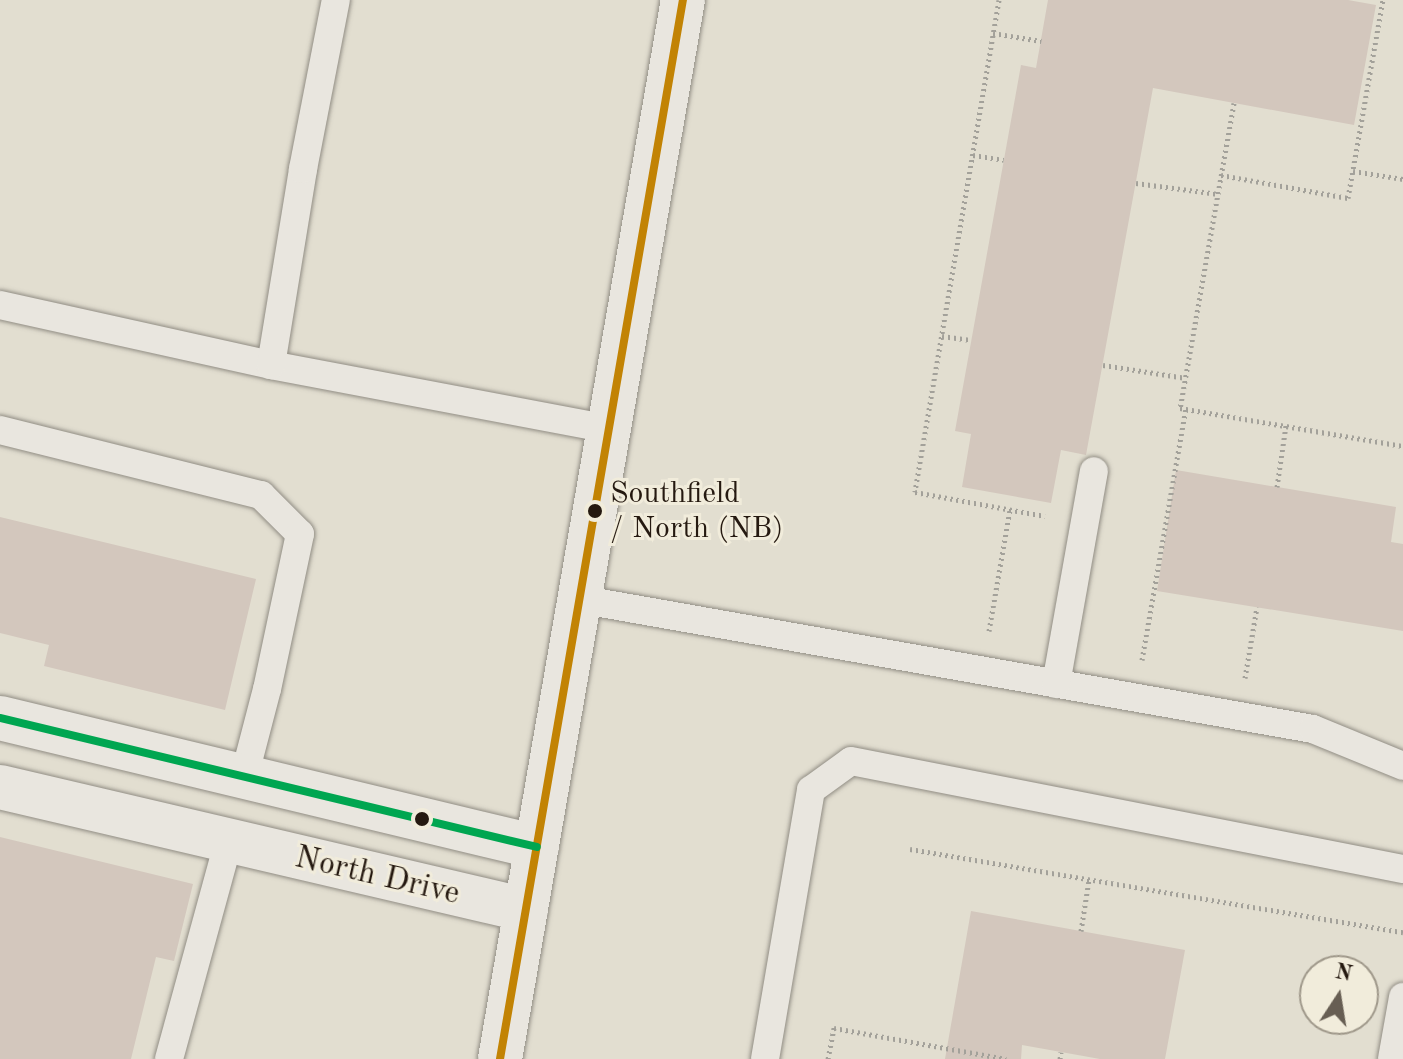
<!DOCTYPE html>
<style>
body{margin:0}
#map{position:relative;width:1403px;height:1059px;overflow:hidden;background:#e2ded0;font-family:"Old Standard TT",serif}
div>[style]{position:absolute}
.building>*{inset:0;background:#d3c7bd}
.path>*{height:5px;margin-top:-2.5px;transform-origin:0;background:repeating-linear-gradient(90deg,#a3a19a 0 2px,transparent 0 6px)}
.roads{filter:drop-shadow(0 0 2px #918d84) drop-shadow(0 0 2px #918d84)}
.service>*{height:28px;margin:-14px;padding:0 14px;transform-origin:14px;border-radius:14px;background:#e9e6df}
.minor>*{height:44px;margin:-22px;padding:0 22px;transform-origin:22px;border-radius:22px;background:#e9e6df}
.secondary>*{height:44px;margin:-22px;padding:0 22px;transform-origin:22px;border-radius:22px;background:#e9e6df}
.bus-1>*{height:8px;margin:-4px;padding:0 4px;transform-origin:4px;border-radius:4px;background:#c28304}
.bus-2>*{height:8px;margin:-4px;padding:0 4px;transform-origin:4px;border-radius:4px;background:#00a651}
.dots>*{width:22px;height:22px;translate:-50% -50%;box-sizing:border-box;border:4px solid #f1ecdb;border-radius:50%}
span{translate:-50% -50%;white-space:nowrap;text-align:center;line-height:1.15;-webkit-text-stroke:6px #f1ecdb;paint-order:stroke}
.bus-label{font-size:30px;color:#251910}
.left{translate:0 -50%;text-align:left}
.street-label{font-size:32px;color:#251910}
.north{position:absolute;left:1299px;top:955px;width:80px;height:80px;box-sizing:border-box;background:#f1ecdb;border:2px solid #9f988a;border-radius:50%;rotate:12deg;font-size:22px;font-weight:700;line-height:32px;text-align:center;color:#251910}
.north::after{content:'';display:block;margin:auto;width:28px;height:36px;background:#675e53;clip-path:polygon(50% 0,100% 100%,50% 72%,0 100%)}
</style>
<div id="map">
<div class="building">
<i style="clip-path:polygon(1048px 0,1348px 0,1376px 5px,1354px 125px,1153px 88px,1086px 455px,1061px 450px,1051px 503px,962px 487px,971px 434px,955px 431px,1021px 65px,1036px 68px)"></i>
<i style="clip-path:polygon(1176px 470px,1396px 507px,1391px 542px,1403px 544px,1403px 631px,1157px 591px)"></i>
<i style="clip-path:polygon(0 517px,256px 579px,225px 710px,44px 666px,49px 645px,0 633px)"></i>
<i style="clip-path:polygon(0 837px,193px 884px,174px 961px,156px 957px,131px 1059px,0 1059px)"></i>
<i style="clip-path:polygon(971px 911px,1185px 950px,1165px 1059px,1100px 1059px,1022px 1045px,1021px 1059px,945px 1059px)"></i>
</div>
<div class="path">
<i style="left:999px;top:0;width:499px;rotate:99.7deg"></i>
<i style="left:915px;top:492px;width:132px;rotate:10.5deg"></i>
<i style="left:993px;top:33px;width:49px;rotate:9.5deg"></i>
<i style="left:1234px;top:103px;width:310px;rotate:100deg"></i>
<i style="left:1180px;top:408px;width:226px;rotate:9.7deg"></i>
<i style="left:973px;top:155px;width:31px;rotate:9deg"></i>
<i style="left:1353px;top:171px;width:51px;rotate:9.1deg"></i>
<i style="left:1221px;top:175px;width:129px;rotate:10.3deg"></i>
<i style="left:1348px;top:198px;width:201px;rotate:-80deg"></i>
<i style="left:1136px;top:183px;width:83px;rotate:7.6deg"></i>
<i style="left:942px;top:336px;width:29px;rotate:8deg"></i>
<i style="left:1103px;top:365px;width:84px;rotate:8.9deg"></i>
<i style="left:1277px;top:487px;width:63px;rotate:-81.7deg"></i>
<i style="left:989px;top:631px;width:124px;rotate:-80.2deg"></i>
<i style="left:1142px;top:660px;width:255px;rotate:-80.1deg"></i>
<i style="left:1245px;top:678px;width:72px;rotate:-80.4deg"></i>
<i style="left:910px;top:849px;width:500px;rotate:9.6deg"></i>
<i style="left:1081px;top:931px;width:52px;rotate:-81.1deg"></i>
<i style="left:828px;top:1059px;width:32px;rotate:-79deg"></i>
<i style="left:834px;top:1028px;width:175px;rotate:10.2deg"></i>
<i style="left:1060px;top:1059px;width:7px;rotate:-82deg"></i>
</div>
<div class="roads">
<div class="service">
<i style="left:0;top:305px;width:278px;rotate:12.5deg"></i>
<i style="left:271px;top:365px;width:341px;rotate:10.7deg"></i>
<i style="left:271px;top:365px;width:199px;rotate:-80.7deg"></i>
<i style="left:303px;top:169px;width:172px;rotate:-79deg"></i>
<i style="left:0;top:430px;width:269px;rotate:14deg"></i>
<i style="left:261px;top:495px;width:55px;rotate:45deg"></i>
<i style="left:300px;top:534px;width:158px;rotate:102deg"></i>
<i style="left:267px;top:689px;width:91px;rotate:104.6deg"></i>
<i style="left:578px;top:599px;width:746px;rotate:10.03deg"></i>
<i style="left:1313px;top:729px;width:97px;rotate:22.3deg"></i>
<i style="left:1056px;top:684px;width:216px;rotate:-79.9deg"></i>
<i style="left:169px;top:1059px;width:224px;rotate:-74.7deg"></i>
<i style="left:765px;top:1059px;width:273px;rotate:-80.3deg"></i>
<i style="left:811px;top:790px;width:49px;rotate:-35.9deg"></i>
<i style="left:851px;top:761px;width:562px;rotate:11.07deg"></i>
<i style="left:1392px;top:1059px;width:63px;rotate:-79.9deg"></i>
</div>
<div class="minor">
<i style="left:0;top:718px;width:552px;rotate:13.51deg"></i>
<i style="left:0;top:787px;width:540px;rotate:13.16deg"></i>
</div>
<div class="secondary">
<i style="left:500px;top:1059px;width:1075px;rotate:-80.2deg"></i>
</div>
</div>
<div class="bus-1">
<i style="left:500px;top:1059px;width:1075px;rotate:-80.2deg"></i>
</div>
<div class="bus-2">
<i style="left:0;top:718px;width:552px;rotate:13.51deg"></i>
</div>
<div class="dots">
<i style="left:595px;top:511px;background:#251910"></i>
<i style="left:422px;top:819px;background:#251910"></i>
</div>
<div class="bus-label">
<span class="left" style="left:610px;top:511px">Southfield<br>/ North (NB)</span>
</div>
<div class="street-label">
<span style="left:377px;top:877px;rotate:13deg">North Drive</span>
</div>
<div class="north">N</div>
</div>
